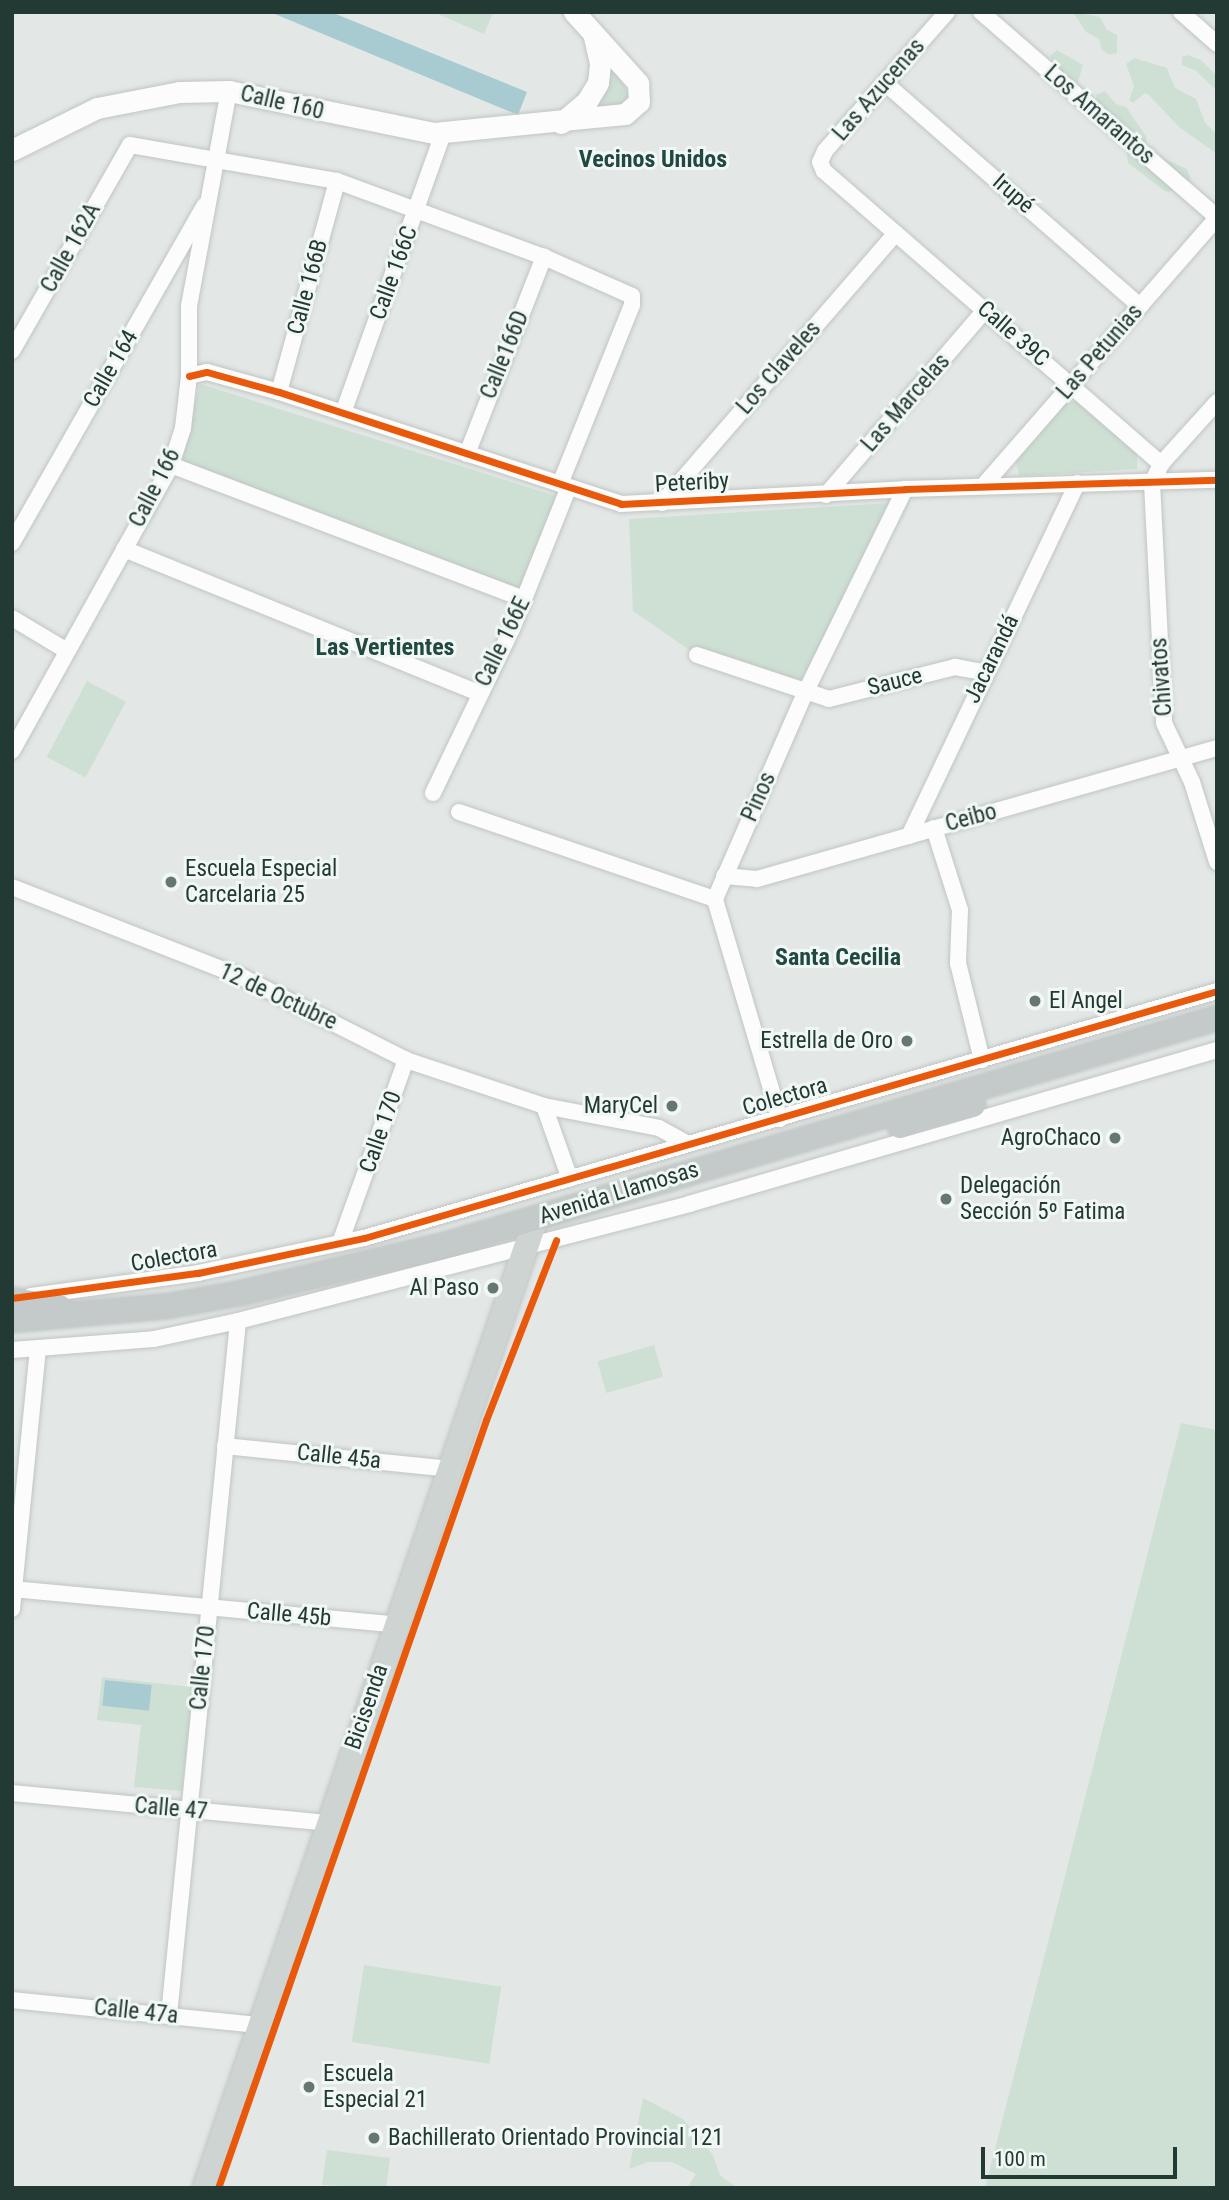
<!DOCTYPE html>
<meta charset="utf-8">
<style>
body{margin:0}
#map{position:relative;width:1229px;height:2200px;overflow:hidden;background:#e3e8e6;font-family:"Roboto Condensed",sans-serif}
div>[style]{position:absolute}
.green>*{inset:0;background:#cee0d4;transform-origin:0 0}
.water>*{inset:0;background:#a8cbd2;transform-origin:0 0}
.roads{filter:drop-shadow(0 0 2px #c0c5c3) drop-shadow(0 0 2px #c0c5c3)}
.minor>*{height:16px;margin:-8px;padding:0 8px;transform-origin:8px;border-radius:8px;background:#fbfcfb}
.secondary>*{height:21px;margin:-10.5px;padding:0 10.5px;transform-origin:10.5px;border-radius:10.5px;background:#fbfcfb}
.primary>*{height:24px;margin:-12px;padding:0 12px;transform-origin:12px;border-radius:12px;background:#ced4d2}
.trunk>*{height:24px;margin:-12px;padding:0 12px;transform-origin:12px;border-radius:12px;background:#c4cac9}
.cycleway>*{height:7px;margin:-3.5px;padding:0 3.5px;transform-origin:3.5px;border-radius:3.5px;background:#e8590c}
.dots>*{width:19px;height:19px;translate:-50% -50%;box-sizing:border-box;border:4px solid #f1f7f4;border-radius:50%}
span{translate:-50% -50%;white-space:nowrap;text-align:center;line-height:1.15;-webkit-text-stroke:6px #f1f7f4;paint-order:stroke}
.street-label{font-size:23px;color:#233934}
.poi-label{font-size:23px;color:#233934}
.left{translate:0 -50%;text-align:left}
.right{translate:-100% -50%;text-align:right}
.neighbourhood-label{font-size:24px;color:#214941;font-weight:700}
.frame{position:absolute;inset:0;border:14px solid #233934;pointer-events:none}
.scale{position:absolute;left:981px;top:2147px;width:196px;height:32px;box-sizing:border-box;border:4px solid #233934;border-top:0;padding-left:9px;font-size:21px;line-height:24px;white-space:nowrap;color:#233934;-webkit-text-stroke:5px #f1f7f4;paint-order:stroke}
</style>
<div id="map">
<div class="green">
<i style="clip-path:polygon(433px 12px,493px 12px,484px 34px)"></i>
<i style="clip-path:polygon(1073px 12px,1100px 17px,1107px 30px,1117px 35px,1117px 53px,1109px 55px,1102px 50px,1099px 39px,1086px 32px)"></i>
<i style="clip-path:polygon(1057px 50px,1083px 65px,1078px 82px,1073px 84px,1053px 61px,1050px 56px)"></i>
<i style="clip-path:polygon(1187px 55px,1201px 60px,1217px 76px,1217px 91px,1196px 71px,1182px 65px,1182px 57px)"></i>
<i style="clip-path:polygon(1134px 58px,1167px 68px,1175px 88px,1196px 99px,1205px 123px,1217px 134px,1217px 154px,1179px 127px,1149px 95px,1145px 93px,1133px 103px,1129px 100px,1134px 86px,1126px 64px)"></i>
<i style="clip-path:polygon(614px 69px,630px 96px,622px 107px,597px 109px)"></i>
<i style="clip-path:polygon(1105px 91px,1116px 104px,1126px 107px,1146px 136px,1147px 151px,1187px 169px,1191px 179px,1185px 188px,1166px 192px,1128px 163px,1125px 138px,1097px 108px,1096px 95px)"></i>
<i style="clip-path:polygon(200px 384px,556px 496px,526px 579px,518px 589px,180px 463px)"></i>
<i style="clip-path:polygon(1081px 401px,1137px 449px,1137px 469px,1019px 476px,1016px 461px,1066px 402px)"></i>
<i style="clip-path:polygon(890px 503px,798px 691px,702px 659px,633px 611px,629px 519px)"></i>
<i style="left:87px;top:681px;width:44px;height:86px;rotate:28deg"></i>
<i style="left:654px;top:1345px;width:33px;height:59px;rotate:74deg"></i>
<i style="clip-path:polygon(1181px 1423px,1217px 1430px,1217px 2188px,985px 2188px)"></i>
<i style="clip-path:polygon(102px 1677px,193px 1687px,182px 1791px,134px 1787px,141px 1725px,97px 1720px)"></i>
<i style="left:364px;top:1965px;width:139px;height:78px;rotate:9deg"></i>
<i style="clip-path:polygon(643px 2098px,683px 2119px,713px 2155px,720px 2175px,737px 2188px,687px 2188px,696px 2174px,672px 2162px,648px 2162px,629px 2169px)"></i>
<i style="clip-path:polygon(327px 2150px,390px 2158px,386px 2188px,322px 2185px)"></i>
</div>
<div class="water">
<i style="clip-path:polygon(270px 12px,331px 12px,527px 92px,518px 115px)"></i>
<i style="left:105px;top:1680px;width:47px;height:26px;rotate:6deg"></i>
</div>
<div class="roads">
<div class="minor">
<i style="left:947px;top:12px;width:185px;rotate:131.3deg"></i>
<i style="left:825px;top:151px;width:12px;rotate:114deg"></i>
<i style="left:820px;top:162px;width:10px;rotate:66deg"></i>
<i style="left:824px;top:171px;width:447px;rotate:41deg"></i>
<i style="left:981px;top:12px;width:313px;rotate:41deg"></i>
<i style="left:1181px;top:12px;width:48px;rotate:41.6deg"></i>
<i style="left:885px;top:83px;width:339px;rotate:41.2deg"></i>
<i style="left:12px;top:351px;width:237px;rotate:-60.2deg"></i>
<i style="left:130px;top:145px;width:210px;rotate:9.9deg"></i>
<i style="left:337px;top:181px;width:221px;rotate:20.2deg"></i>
<i style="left:544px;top:257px;width:96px;rotate:23.9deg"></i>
<i style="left:632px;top:296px;width:9px;rotate:90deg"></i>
<i style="left:632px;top:305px;width:193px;rotate:111.9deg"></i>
<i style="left:189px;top:376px;width:18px;rotate:-13deg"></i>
<i style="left:207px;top:372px;width:75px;rotate:15.5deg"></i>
<i style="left:279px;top:392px;width:360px;rotate:18.1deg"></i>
<i style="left:621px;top:504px;width:284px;rotate:-3deg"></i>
<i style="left:905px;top:489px;width:312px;rotate:-1.7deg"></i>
<i style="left:279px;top:392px;width:219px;rotate:-74.6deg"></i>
<i style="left:1217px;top:402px;width:84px;rotate:132.1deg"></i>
<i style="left:1161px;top:464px;width:21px;rotate:115deg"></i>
<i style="left:1152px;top:483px;width:240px;rotate:87.1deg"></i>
<i style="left:1164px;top:723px;width:65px;rotate:64.6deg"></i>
<i style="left:1192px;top:782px;width:84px;rotate:72.6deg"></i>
<i style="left:343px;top:413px;width:297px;rotate:-70.3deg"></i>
<i style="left:467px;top:454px;width:212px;rotate:-68.7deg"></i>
<i style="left:171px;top:465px;width:378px;rotate:20.8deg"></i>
<i style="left:983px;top:486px;width:356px;rotate:-48.9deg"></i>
<i style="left:826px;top:495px;width:244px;rotate:-49.3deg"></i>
<i style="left:662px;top:503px;width:357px;rotate:-49.1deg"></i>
<i style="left:12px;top:543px;width:388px;rotate:-60.3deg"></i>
<i style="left:124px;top:549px;width:383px;rotate:22.1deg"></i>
<i style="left:12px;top:618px;width:64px;rotate:31deg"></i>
<i style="left:697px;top:655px;width:139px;rotate:18.4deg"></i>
<i style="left:829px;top:699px;width:130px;rotate:-14.3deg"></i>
<i style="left:955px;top:667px;width:29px;rotate:10deg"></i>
<i style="left:12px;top:751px;width:327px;rotate:-60.9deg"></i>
<i style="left:171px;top:465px;width:39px;rotate:-72deg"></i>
<i style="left:183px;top:428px;width:52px;rotate:-83.4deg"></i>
<i style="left:189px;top:376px;width:70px;rotate:-90deg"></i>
<i style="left:189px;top:306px;width:219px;rotate:-79.5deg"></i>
<i style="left:433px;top:793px;width:182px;rotate:-64.3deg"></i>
<i style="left:512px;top:629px;width:151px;rotate:-68.2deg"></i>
<i style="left:459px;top:812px;width:270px;rotate:18.8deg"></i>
<i style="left:934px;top:828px;width:86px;rotate:72.4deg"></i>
<i style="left:960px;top:910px;width:53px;rotate:92.2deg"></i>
<i style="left:958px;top:963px;width:100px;rotate:76.1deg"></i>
<i style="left:909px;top:836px;width:391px;rotate:-64.5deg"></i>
<i style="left:724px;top:876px;width:33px;rotate:5deg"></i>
<i style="left:757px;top:879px;width:478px;rotate:-15.9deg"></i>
<i style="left:12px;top:887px;width:249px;rotate:21.4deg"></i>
<i style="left:244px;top:978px;width:182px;rotate:26.8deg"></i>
<i style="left:406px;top:1060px;width:145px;rotate:18.4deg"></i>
<i style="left:544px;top:1106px;width:117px;rotate:10.8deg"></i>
<i style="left:659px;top:1128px;width:31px;rotate:29deg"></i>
<i style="left:544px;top:1106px;width:77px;rotate:70.4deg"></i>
<i style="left:780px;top:1119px;width:229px;rotate:-106.5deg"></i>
<i style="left:715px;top:899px;width:227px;rotate:-66.4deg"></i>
<i style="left:806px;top:691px;width:225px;rotate:-63.9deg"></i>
<i style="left:340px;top:1243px;width:195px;rotate:-70.2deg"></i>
<i style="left:31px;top:1296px;width:169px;rotate:-7.8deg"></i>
<i style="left:198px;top:1273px;width:170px;rotate:-11.9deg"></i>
<i style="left:364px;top:1238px;width:888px;rotate:-16.15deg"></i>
<i style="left:12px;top:1350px;width:142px;rotate:-4.4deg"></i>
<i style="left:154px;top:1339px;width:86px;rotate:-12.1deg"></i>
<i style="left:238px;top:1321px;width:466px;rotate:-14.5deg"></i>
<i style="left:689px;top:1204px;width:550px;rotate:-16.26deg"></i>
<i style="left:225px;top:1446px;width:229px;rotate:5.8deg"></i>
<i style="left:12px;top:1589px;width:388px;rotate:5.3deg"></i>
<i style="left:12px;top:1609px;width:260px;rotate:-84.3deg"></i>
<i style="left:12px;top:1793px;width:320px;rotate:5.4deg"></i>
<i style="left:12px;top:2000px;width:249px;rotate:5.8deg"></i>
<i style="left:169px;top:2015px;width:697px;rotate:-84.32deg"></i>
</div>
<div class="secondary">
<i style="left:561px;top:123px;width:34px;rotate:-40deg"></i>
<i style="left:587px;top:101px;width:21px;rotate:-59deg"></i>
<i style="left:598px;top:83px;width:20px;rotate:-84deg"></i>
<i style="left:600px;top:63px;width:28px;rotate:-103deg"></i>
<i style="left:12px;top:150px;width:95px;rotate:-26.3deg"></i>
<i style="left:97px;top:108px;width:84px;rotate:-11deg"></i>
<i style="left:179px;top:92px;width:50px;rotate:-1.1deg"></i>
<i style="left:229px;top:91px;width:209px;rotate:11.6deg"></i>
<i style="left:434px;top:133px;width:192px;rotate:-5.7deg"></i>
<i style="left:625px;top:114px;width:18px;rotate:-41deg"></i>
<i style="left:639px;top:102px;width:19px;rotate:-93deg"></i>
<i style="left:638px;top:83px;width:96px;rotate:-132deg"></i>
</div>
<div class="primary">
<i style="left:205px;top:2188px;width:1025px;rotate:-71.16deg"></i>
</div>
<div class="trunk">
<i style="left:900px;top:1126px;width:76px;rotate:-16deg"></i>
<i style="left:12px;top:1300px;width:48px;rotate:8.5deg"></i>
<i style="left:12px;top:1320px;width:157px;rotate:-5.1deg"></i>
<i style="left:168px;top:1306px;width:74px;rotate:-10.1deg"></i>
<i style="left:241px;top:1293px;width:209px;rotate:-13.3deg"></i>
<i style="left:444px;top:1245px;width:806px;rotate:-16.37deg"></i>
</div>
</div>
<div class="cycleway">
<i style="left:189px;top:376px;width:18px;rotate:-13deg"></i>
<i style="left:207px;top:372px;width:75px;rotate:15.5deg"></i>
<i style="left:279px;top:392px;width:360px;rotate:18.1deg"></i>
<i style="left:621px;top:504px;width:284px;rotate:-3deg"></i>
<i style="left:905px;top:489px;width:312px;rotate:-1.7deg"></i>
<i style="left:12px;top:1298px;width:188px;rotate:-7.7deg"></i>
<i style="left:198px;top:1273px;width:170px;rotate:-11.9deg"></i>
<i style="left:364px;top:1238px;width:888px;rotate:-16.15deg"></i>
<i style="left:218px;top:2188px;width:813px;rotate:-70.76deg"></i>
<i style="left:486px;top:1420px;width:193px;rotate:-68.7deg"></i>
</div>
<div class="dots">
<i style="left:171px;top:882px;background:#667672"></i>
<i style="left:1035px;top:1001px;background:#667672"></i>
<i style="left:907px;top:1041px;background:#667672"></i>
<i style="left:672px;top:1106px;background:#667672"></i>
<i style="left:1115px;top:1138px;background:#667672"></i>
<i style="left:946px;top:1199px;background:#667672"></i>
<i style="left:493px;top:1288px;background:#667672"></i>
<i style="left:309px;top:2087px;background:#667672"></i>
<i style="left:374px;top:2138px;background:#667672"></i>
</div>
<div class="street-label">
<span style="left:879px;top:90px;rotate:-49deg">Las Azucenas</span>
<span style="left:282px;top:103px;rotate:13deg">Calle 160</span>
<span style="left:1099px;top:115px;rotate:41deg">Los Amarantos</span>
<span style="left:1013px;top:194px;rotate:41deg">Irupé</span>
<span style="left:71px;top:248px;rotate:-61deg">Calle 162A</span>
<span style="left:394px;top:273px;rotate:-70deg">Calle 166C</span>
<span style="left:308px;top:287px;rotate:-75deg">Calle 166B</span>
<span style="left:1013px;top:334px;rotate:41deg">Calle 39C</span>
<span style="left:1100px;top:352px;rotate:-49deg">Las Petunias</span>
<span style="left:505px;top:355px;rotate:-68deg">Calle166D</span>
<span style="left:779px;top:368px;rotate:-49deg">Los Claveles</span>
<span style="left:111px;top:369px;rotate:-60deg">Calle 164</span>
<span style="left:906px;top:403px;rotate:-49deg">Las Marcelas</span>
<span style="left:692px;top:483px;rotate:-3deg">Peteriby</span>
<span style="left:155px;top:488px;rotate:-63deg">Calle 166</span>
<span style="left:503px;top:642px;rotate:-64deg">Calle 166E</span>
<span style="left:992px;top:659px;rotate:-64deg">Jacarandá</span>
<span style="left:1162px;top:677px;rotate:-94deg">Chivatos</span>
<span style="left:895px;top:682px;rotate:-14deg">Sauce</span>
<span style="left:759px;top:797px;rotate:-66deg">Pinos</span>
<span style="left:971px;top:818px;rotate:-15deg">Ceibo</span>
<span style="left:278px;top:997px;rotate:25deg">12 de Octubre</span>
<span style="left:785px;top:1097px;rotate:-16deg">Colectora</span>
<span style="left:381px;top:1132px;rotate:-71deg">Calle 170</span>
<span style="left:619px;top:1193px;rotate:-17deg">Avenida Llamosas</span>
<span style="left:174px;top:1257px;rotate:-10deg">Colectora</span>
<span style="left:339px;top:1457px;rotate:6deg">Calle 45a</span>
<span style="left:289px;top:1615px;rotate:5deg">Calle 45b</span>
<span style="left:203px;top:1668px;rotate:-84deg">Calle 170</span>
<span style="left:367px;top:1707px;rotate:-71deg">Bicisenda</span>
<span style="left:171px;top:1809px;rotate:5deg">Calle 47</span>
<span style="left:136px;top:2012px;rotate:6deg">Calle 47a</span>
</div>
<div class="poi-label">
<span class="left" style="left:185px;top:882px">Escuela Especial<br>Carcelaria 25</span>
<span class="left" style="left:1049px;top:1001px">El Angel</span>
<span class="right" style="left:893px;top:1041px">Estrella de Oro</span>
<span class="right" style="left:658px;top:1106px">MaryCel</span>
<span class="right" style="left:1101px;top:1138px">AgroChaco</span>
<span class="left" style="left:960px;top:1199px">Delegación<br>Sección 5º Fatima</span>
<span class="right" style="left:479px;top:1288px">Al Paso</span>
<span class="left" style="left:323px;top:2087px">Escuela<br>Especial 21</span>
<span class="left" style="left:388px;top:2138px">Bachillerato Orientado Provincial 121</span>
</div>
<div class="neighbourhood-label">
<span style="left:653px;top:160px">Vecinos Unidos</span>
<span style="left:385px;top:648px">Las Vertientes</span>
<span style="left:838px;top:958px">Santa Cecilia</span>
</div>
<div class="frame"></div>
<div class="scale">100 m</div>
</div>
